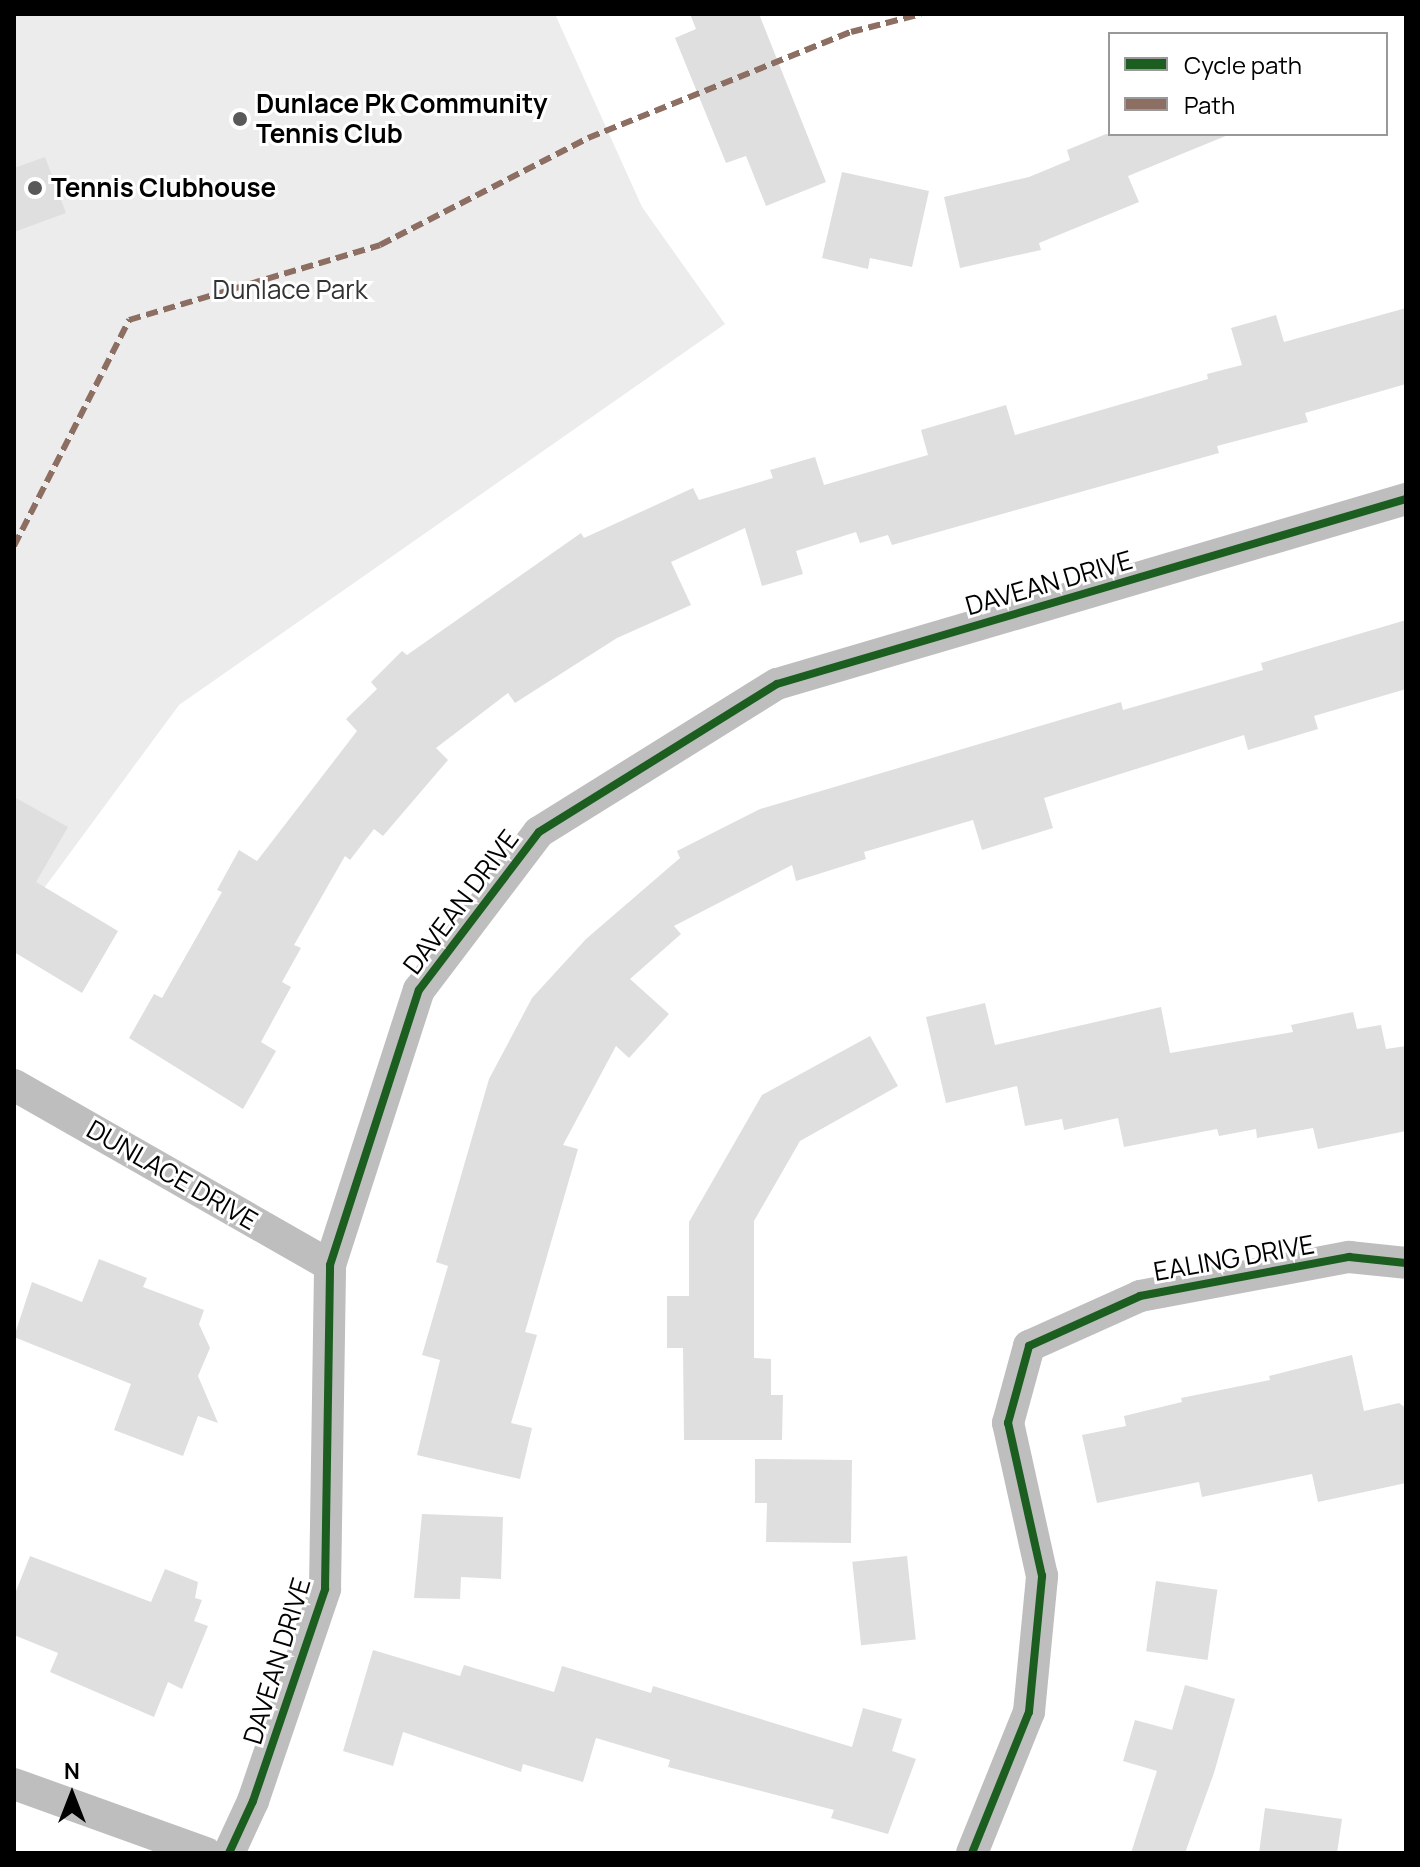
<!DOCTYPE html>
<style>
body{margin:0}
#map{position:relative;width:1420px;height:1867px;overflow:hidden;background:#fff;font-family:Manrope,sans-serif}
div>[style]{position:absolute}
.green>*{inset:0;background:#ececec}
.building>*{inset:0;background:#dfdfdf;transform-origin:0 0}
.minor>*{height:32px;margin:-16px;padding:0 16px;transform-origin:16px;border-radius:16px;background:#bebebe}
.quiet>*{height:6px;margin-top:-3px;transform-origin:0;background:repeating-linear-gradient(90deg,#8d6e63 0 12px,transparent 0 18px)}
.cycleway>*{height:8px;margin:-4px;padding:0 4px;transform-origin:4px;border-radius:4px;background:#1b5e20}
.dots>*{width:22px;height:22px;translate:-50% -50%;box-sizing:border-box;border:4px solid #fff;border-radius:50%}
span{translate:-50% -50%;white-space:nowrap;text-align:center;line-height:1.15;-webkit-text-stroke:6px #fff;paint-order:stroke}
.poi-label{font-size:26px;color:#000;font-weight:700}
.left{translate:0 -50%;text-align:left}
.park-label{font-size:26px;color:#333}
.street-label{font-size:26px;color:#000}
.frame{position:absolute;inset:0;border:16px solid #000;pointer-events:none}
.legend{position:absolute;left:1108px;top:32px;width:280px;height:104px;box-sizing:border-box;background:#fff;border:2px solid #999;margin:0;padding:10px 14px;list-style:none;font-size:24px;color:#000}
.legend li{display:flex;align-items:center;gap:16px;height:40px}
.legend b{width:40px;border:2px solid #999}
.north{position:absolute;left:32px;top:1755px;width:80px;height:80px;-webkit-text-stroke:6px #fff;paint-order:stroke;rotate:0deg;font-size:22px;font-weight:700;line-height:32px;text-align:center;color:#000}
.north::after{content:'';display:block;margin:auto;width:28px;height:36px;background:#000;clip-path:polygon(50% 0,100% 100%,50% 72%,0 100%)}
</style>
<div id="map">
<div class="green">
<i style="clip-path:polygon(14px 14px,555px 14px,642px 207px,725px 324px,179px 705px,14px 929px)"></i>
</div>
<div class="building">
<i style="clip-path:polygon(690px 14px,759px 14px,826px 182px,766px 206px,746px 156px,726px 163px,675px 38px,696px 29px)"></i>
<i style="clip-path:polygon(1106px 134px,1228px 135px,1128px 176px,1139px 202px,1039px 243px,1041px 250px,960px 268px,944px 197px,1029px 177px,1070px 160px,1067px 150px)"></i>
<i style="clip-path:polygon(45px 157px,66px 213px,14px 232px,14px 168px)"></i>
<i style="clip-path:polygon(842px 172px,929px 191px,912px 267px,870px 258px,868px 269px,822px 258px)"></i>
<i style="clip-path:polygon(1406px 308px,1406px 384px,1305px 413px,1308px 422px,1217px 446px,1219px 453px,892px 545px,888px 535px,860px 543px,856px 532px,796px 551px,803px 574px,762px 586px,745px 528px,671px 562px,691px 605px,617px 638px,515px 703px,508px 693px,436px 748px,448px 760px,383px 836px,374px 829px,350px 860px,345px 856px,294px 945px,301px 948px,282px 982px,291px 987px,261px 1042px,276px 1051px,243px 1109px,129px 1038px,154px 994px,162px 998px,222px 892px,217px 890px,239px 850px,257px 861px,357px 731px,346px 719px,377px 689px,371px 682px,402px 651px,407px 655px,581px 533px,584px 538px,693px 488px,699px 500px,773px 478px,770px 470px,815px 457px,824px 485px,928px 455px,921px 430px,1006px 405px,1015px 435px,1208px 379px,1207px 374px,1242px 365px,1231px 328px,1276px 315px,1284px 342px)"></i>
<i style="clip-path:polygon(1406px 620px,1406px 689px,1314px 716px,1318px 729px,1248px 750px,1244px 735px,1044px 798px,1053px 828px,982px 850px,973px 820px,864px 852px,866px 859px,796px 881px,792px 865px,674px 926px,681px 934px,630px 979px,669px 1014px,629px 1058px,616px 1046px,563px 1145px,578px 1149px,525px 1332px,537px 1335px,511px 1423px,532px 1428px,520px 1479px,417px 1455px,440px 1360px,422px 1355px,448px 1266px,436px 1262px,489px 1079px,532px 998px,586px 939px,680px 858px,677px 851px,760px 809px,1121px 702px,1123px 710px,1263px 670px,1261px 663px)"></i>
<i style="clip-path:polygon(14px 797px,68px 827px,36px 882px,118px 931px,82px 993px,14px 952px)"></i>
<i style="clip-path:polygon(985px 1003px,995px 1045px,1161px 1007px,1170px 1053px,1293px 1032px,1291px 1025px,1353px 1012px,1357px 1029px,1381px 1025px,1386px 1049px,1406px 1046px,1406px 1131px,1318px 1149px,1313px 1128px,1257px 1138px,1256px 1129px,1219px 1136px,1217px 1129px,1124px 1147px,1118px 1118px,1064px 1130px,1062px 1119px,1025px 1126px,1017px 1086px,946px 1103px,926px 1017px)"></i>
<i style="clip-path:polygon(870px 1036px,898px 1086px,800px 1141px,754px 1221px,754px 1358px,771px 1359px,771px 1395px,783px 1395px,782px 1440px,684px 1440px,683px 1348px,667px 1348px,667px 1296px,689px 1296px,689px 1222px,762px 1095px)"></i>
<i style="clip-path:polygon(99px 1259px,147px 1278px,143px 1287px,204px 1310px,199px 1324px,210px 1348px,198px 1376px,218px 1423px,198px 1416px,183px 1456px,114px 1430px,131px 1384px,14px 1337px,32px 1282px,82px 1302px)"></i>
<i style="clip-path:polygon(1352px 1355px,1364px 1411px,1399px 1403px,1406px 1408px,1406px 1483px,1318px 1502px,1312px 1474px,1202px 1497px,1199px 1482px,1097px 1503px,1082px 1435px,1126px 1426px,1124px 1416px,1182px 1402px,1181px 1398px,1270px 1380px,1269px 1376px)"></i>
<i style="clip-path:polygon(755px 1459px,852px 1460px,851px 1543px,766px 1542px,767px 1503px,755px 1503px)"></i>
<i style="clip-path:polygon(422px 1514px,503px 1517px,501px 1579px,461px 1577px,460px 1599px,414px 1598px)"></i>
<i style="clip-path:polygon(30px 1556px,151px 1602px,165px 1569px,198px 1582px,195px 1598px,202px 1600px,194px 1621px,208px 1626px,182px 1689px,168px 1682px,154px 1717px,50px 1672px,58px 1653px,14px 1635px,14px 1596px)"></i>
<i style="left:907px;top:1556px;width:84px;height:55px;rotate:84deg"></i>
<i style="left:1156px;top:1581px;width:62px;height:71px;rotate:8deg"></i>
<i style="clip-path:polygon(373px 1650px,460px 1676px,464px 1665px,554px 1692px,562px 1666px,651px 1693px,653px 1686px,852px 1747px,863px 1708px,902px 1719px,892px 1751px,916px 1759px,888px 1834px,831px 1818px,834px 1810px,668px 1767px,670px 1760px,596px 1738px,583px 1782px,523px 1764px,521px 1772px,403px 1732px,393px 1766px,343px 1751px)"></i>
<i style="clip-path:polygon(1185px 1685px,1235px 1699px,1214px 1773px,1185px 1853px,1131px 1853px,1157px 1771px,1123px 1761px,1135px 1720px,1172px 1730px)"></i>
<i style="clip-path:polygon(1265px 1808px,1342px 1819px,1337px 1853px,1259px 1853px)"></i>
</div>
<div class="minor">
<i style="left:14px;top:1085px;width:364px;rotate:29.7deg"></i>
<i style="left:14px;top:1784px;width:204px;rotate:19.8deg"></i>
<i style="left:229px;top:1853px;width:57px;rotate:-65.2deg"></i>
<i style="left:253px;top:1801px;width:224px;rotate:-71.2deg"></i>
<i style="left:325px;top:1589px;width:324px;rotate:-89.1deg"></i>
<i style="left:330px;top:1265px;width:289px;rotate:-72.1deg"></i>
<i style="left:419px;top:990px;width:198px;rotate:-52.8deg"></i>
<i style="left:539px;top:832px;width:280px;rotate:-31.9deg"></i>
<i style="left:777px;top:684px;width:656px;rotate:-16.39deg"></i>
<i style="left:972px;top:1853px;width:152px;rotate:-68deg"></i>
<i style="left:1029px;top:1712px;width:137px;rotate:-84.5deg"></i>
<i style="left:1042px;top:1576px;width:157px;rotate:-102.5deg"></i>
<i style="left:1008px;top:1423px;width:80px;rotate:-74.7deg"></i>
<i style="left:1029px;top:1346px;width:122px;rotate:-24.2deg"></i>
<i style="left:1140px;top:1296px;width:213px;rotate:-10.6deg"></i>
<i style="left:1349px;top:1257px;width:57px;rotate:6deg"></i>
</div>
<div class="quiet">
<i style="left:14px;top:546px;width:254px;rotate:-63deg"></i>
<i style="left:129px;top:320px;width:262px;rotate:-16.6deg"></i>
<i style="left:380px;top:245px;width:234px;rotate:-27.2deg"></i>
<i style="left:588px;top:138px;width:284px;rotate:-22deg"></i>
<i style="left:851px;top:32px;width:72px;rotate:-14.4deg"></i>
</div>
<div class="cycleway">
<i style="left:229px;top:1853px;width:57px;rotate:-65.2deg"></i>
<i style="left:253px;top:1801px;width:224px;rotate:-71.2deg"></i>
<i style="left:325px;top:1589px;width:324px;rotate:-89.1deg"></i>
<i style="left:330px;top:1265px;width:289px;rotate:-72.1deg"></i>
<i style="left:419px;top:990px;width:198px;rotate:-52.8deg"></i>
<i style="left:539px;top:832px;width:280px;rotate:-31.9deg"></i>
<i style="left:777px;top:684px;width:656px;rotate:-16.39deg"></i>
<i style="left:972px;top:1853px;width:152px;rotate:-68deg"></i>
<i style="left:1029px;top:1712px;width:137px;rotate:-84.5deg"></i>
<i style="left:1042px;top:1576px;width:157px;rotate:-102.5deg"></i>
<i style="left:1008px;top:1423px;width:80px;rotate:-74.7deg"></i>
<i style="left:1029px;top:1346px;width:122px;rotate:-24.2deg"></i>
<i style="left:1140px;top:1296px;width:213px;rotate:-10.6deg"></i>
<i style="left:1349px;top:1257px;width:57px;rotate:6deg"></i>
</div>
<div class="dots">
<i style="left:240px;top:119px;background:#595959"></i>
<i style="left:35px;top:188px;background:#595959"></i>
</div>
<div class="poi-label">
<span class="left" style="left:256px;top:119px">Dunlace Pk Community<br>Tennis Club</span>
<span class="left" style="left:51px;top:188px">Tennis Clubhouse</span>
</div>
<div class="park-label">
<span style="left:290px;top:290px">Dunlace Park</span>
</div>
<div class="street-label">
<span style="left:1049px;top:583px;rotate:-16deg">DAVEAN DRIVE</span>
<span style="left:461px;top:902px;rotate:-53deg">DAVEAN DRIVE</span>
<span style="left:172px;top:1175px;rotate:30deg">DUNLACE DRIVE</span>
<span style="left:1234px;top:1258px;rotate:-10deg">EALING DRIVE</span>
<span style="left:277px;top:1661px;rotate:-73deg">DAVEAN DRIVE</span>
</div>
<div class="frame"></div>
<ul class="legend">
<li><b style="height:10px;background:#1b5e20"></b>Cycle path</li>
<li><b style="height:10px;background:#8d6e63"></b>Path</li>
</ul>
<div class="north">N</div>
</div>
